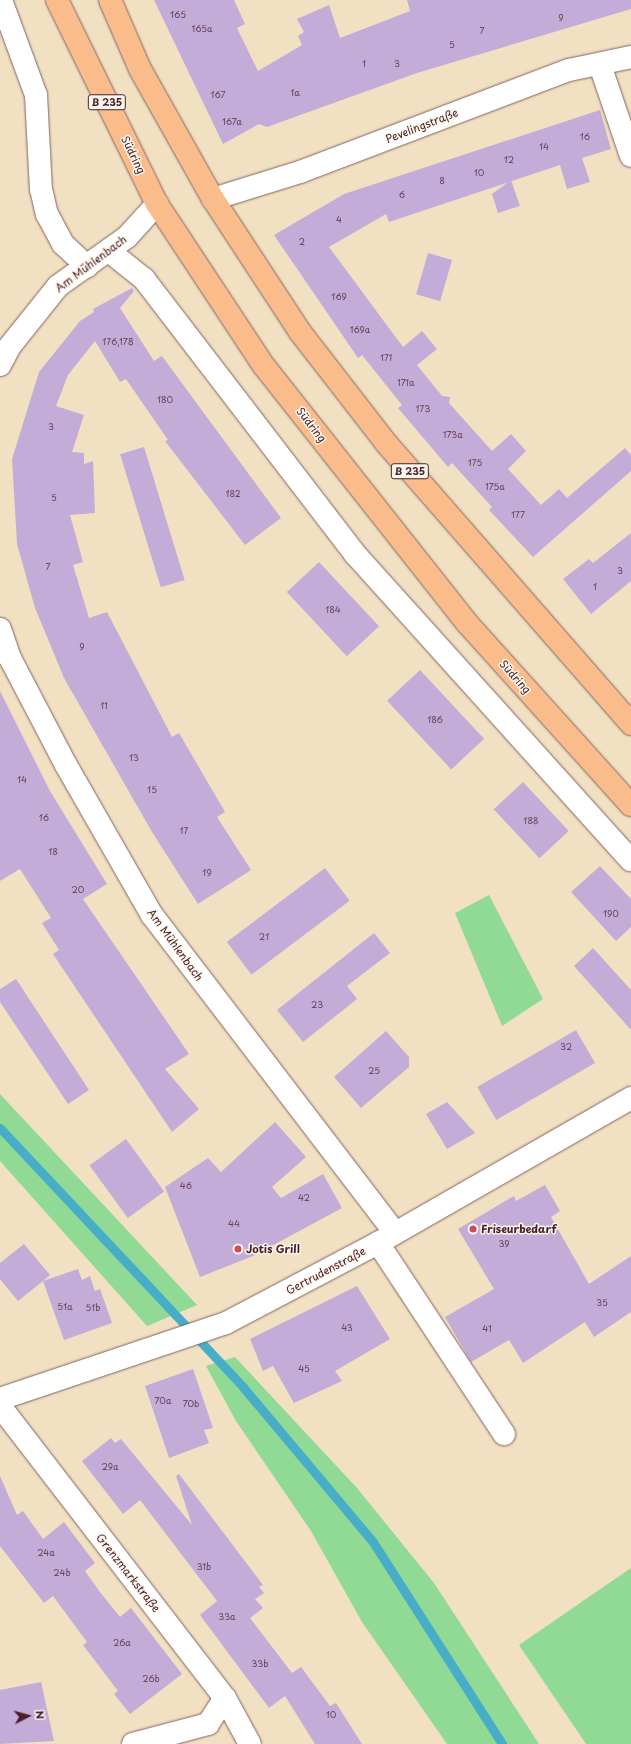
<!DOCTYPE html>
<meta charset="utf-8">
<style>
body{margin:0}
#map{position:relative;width:631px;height:1744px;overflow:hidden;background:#f1e0c2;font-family:"Playpen Sans",sans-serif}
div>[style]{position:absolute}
.green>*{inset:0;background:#90da96}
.stream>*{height:9px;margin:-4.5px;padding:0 4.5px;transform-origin:4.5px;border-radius:4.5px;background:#48aec7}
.building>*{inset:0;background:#c4acd8;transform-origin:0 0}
.roads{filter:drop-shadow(0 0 1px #846360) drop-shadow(0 0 1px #846360)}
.minor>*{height:22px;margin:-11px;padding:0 11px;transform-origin:11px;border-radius:11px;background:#fff}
.major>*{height:22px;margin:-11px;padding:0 11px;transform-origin:11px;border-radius:11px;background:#f9bc8a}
.dots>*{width:11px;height:11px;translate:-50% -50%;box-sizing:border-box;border:2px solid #fbf7ec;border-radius:50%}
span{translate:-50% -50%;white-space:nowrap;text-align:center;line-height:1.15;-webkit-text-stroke:3px #fbf7ec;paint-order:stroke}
.number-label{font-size:9px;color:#684256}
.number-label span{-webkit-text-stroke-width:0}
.shield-label span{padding:1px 3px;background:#fbf7ec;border:1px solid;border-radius:3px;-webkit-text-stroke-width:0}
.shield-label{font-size:10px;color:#4a1f2b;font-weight:700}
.street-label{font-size:11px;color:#4a1f2b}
.poi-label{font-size:11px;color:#4a1f2b;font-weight:700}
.left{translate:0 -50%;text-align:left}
.north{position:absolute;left:8px;top:1696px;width:40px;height:40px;-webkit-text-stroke:3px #fbf7ec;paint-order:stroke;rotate:84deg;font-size:11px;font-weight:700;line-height:16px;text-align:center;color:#4a1f2b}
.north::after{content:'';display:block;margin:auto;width:14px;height:18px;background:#4a1f2b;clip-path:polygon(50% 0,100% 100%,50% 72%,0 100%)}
</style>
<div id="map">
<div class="green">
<i style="clip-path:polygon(489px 895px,543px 999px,502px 1026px,455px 913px)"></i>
<i style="clip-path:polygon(0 1094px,197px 1305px,147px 1326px,0 1161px)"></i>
<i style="clip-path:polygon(235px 1357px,357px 1488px,434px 1583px,539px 1744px,447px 1744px,362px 1622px,311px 1531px,236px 1421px,206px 1366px)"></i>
<i style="clip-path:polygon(631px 1568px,631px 1744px,586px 1744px,519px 1645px)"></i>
</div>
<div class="stream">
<i style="left:0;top:1128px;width:355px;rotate:46.8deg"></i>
<i style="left:243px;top:1387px;width:202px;rotate:50deg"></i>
<i style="left:373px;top:1542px;width:240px;rotate:57.4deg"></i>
</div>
<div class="building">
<i style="clip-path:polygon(154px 0,234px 0,245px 24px,237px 28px,258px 71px,302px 45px,298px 36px,304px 32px,297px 19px,329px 5px,340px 38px,410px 11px,407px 0,631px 0,631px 9px,417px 73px,267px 127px,259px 124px,223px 144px)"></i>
<i style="clip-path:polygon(600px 110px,611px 149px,582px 158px,590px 182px,567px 189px,560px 165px,389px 222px,386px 214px,329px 247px,403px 347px,422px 331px,437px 349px,417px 365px,442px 396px,450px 397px,449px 403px,492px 451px,511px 434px,526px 451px,508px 469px,541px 505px,559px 489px,567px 498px,625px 448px,631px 455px,631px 471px,533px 557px,489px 510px,492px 507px,452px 463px,448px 467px,398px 408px,402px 405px,362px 355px,358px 358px,274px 235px,344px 194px)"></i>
<i style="clip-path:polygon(511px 180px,520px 206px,498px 213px,492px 194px)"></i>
<i style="left:428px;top:253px;width:25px;height:43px;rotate:16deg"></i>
<i style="clip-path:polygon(132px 288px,134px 291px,120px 308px,154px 361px,162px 356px,281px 518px,245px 545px,165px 441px,168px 440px,126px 379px,120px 382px,95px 341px,68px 375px,56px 406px,84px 415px,72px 452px,84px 453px,84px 464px,93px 461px,95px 513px,70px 515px,83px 562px,73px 565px,89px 618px,107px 612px,172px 737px,179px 733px,225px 812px,217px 817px,251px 870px,198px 904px,152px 832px,64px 678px,35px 608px,17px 544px,12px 459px,39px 372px,80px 321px,94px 312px,93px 309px)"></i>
<i style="left:144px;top:447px;width:139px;height:25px;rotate:73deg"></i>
<i style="clip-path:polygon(631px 533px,631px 581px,591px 614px,563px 579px,589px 559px,593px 563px)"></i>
<i style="left:319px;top:562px;width:88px;height:44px;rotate:47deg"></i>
<i style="left:420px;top:670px;width:94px;height:45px;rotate:47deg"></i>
<i style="clip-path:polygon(0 691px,50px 791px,107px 884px,83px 899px,189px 1054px,165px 1069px,199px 1109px,172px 1132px,53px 954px,59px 950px,42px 923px,51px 918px,20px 869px,0 881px)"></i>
<i style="left:523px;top:782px;width:67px;height:40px;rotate:47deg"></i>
<i style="clip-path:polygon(600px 866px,631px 899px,631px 927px,616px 941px,571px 892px)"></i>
<i style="left:325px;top:868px;width:41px;height:123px;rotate:53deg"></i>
<i style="clip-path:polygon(374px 933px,390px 953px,347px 986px,357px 999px,303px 1042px,277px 1010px)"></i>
<i style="clip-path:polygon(593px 948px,631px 990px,631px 1030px,574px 966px)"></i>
<i style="clip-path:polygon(16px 979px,89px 1090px,68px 1104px,0 1002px,0 989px)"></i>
<i style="left:576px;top:1030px;width:38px;height:114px;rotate:60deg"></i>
<i style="clip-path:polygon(386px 1031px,409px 1057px,409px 1067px,361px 1108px,334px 1077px)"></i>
<i style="clip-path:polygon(447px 1102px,475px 1133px,447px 1149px,426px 1114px)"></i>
<i style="clip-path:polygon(275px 1122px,306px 1157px,272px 1187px,281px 1198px,323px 1174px,342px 1208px,253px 1256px,200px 1277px,165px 1187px,208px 1158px,221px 1172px)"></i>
<i style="left:126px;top:1139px;width:65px;height:45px;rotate:54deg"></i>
<i style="clip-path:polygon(545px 1185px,560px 1211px,551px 1217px,589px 1284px,631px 1256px,631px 1312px,594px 1337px,585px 1322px,523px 1363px,509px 1340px,471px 1362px,445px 1317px,494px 1289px,458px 1229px,514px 1196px,516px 1201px)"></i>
<i style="clip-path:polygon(24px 1244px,50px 1275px,43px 1281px,78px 1269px,82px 1280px,90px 1276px,95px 1291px,100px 1289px,112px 1323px,64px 1340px,43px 1281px,18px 1301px,0 1279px,0 1263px)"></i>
<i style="clip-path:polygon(357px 1286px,390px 1339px,335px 1371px,342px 1381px,294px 1403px,273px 1366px,263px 1371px,250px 1339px)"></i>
<i style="clip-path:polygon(193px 1369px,213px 1428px,204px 1430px,209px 1443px,169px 1458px,145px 1386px)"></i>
<i style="clip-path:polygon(111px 1438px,115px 1443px,121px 1439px,192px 1525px,176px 1476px,179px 1474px,263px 1585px,259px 1587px,264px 1593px,255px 1599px,263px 1608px,250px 1618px,292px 1673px,301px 1667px,330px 1706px,336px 1703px,362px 1744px,315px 1744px,285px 1696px,269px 1708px,200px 1615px,217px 1601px,140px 1500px,123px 1514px,82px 1461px)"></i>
<i style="clip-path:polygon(0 1476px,17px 1515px,23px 1511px,43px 1539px,64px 1522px,95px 1563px,85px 1571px,100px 1592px,120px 1617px,131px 1608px,182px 1674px,130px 1714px,114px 1694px,118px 1691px,83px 1645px,87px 1642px,53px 1596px,44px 1603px,0 1546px)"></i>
<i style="clip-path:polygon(41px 1682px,54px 1741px,0 1744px,0 1690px)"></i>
</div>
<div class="roads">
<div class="minor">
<i style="left:1px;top:0;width:101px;rotate:69.8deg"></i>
<i style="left:36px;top:95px;width:94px;rotate:87deg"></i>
<i style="left:41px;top:189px;width:26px;rotate:77deg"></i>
<i style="left:47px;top:214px;width:34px;rotate:62deg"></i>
<i style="left:63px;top:244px;width:33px;rotate:43deg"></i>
<i style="left:600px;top:65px;width:96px;rotate:71.2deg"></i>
<i style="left:213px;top:199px;width:91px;rotate:-17.2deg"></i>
<i style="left:300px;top:172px;width:288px;rotate:-20.8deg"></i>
<i style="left:569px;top:70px;width:63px;rotate:-11.8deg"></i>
<i style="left:109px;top:251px;width:45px;rotate:38.7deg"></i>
<i style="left:144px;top:279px;width:347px;rotate:52.5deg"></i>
<i style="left:355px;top:554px;width:412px;rotate:48deg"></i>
<i style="left:0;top:365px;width:21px;rotate:-62deg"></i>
<i style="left:10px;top:346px;width:77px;rotate:-51.3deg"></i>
<i style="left:58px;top:286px;width:85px;rotate:-35.4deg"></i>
<i style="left:127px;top:237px;width:45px;rotate:-47.7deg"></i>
<i style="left:0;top:629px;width:31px;rotate:71deg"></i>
<i style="left:10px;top:658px;width:121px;rotate:62.4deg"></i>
<i style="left:66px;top:765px;width:173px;rotate:60.2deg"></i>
<i style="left:152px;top:915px;width:400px;rotate:52.6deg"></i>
<i style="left:378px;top:1243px;width:229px;rotate:56.6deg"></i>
<i style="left:0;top:1399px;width:238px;rotate:-18.6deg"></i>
<i style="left:226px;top:1323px;width:172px;rotate:-27.8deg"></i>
<i style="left:378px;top:1243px;width:292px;rotate:-29.8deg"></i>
<i style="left:0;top:1406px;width:369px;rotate:52.4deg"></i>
<i style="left:225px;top:1698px;width:52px;rotate:61.5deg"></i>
<i style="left:133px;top:1744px;width:78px;rotate:-14.9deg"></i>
<i style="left:208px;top:1724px;width:31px;rotate:-57deg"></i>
</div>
<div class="major">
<i style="left:57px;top:0;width:227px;rotate:63.9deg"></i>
<i style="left:157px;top:204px;width:194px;rotate:56.6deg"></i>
<i style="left:264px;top:366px;width:328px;rotate:51.7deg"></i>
<i style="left:467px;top:623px;width:245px;rotate:48deg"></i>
<i style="left:110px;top:0;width:75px;rotate:66.5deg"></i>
<i style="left:140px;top:69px;width:149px;rotate:60.7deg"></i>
<i style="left:213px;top:199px;width:159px;rotate:56.8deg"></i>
<i style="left:300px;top:332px;width:140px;rotate:52.2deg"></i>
<i style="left:386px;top:443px;width:373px;rotate:48.9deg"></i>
</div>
</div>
<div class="dots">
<i style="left:473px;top:1229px;background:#d1495b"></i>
<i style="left:238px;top:1249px;background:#d1495b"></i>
</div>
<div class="number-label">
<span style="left:178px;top:14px">165</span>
<span style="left:561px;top:17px">9</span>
<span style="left:202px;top:28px">165a</span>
<span style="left:482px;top:30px">7</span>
<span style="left:452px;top:44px">5</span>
<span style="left:364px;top:63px">1</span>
<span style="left:397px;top:63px">3</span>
<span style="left:295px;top:92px">1a</span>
<span style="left:218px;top:94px">167</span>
<span style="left:232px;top:121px">167a</span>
<span style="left:585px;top:136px">16</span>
<span style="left:544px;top:146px">14</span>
<span style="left:509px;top:159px">12</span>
<span style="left:479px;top:172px">10</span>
<span style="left:442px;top:180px">8</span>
<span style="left:402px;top:194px">6</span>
<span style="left:339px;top:219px">4</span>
<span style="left:302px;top:241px">2</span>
<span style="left:339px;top:296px">169</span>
<span style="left:360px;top:329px">169a</span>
<span style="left:118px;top:341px">176,178</span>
<span style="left:386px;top:357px">171</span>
<span style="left:406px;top:382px">171a</span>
<span style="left:165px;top:399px">180</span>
<span style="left:423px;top:408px">173</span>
<span style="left:51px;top:426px">3</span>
<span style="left:453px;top:434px">173a</span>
<span style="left:475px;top:462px">175</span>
<span style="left:495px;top:486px">175a</span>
<span style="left:233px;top:493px">182</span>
<span style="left:54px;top:497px">5</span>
<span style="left:518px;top:514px">177</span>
<span style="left:48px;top:566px">7</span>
<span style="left:620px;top:570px">3</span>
<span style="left:595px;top:586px">1</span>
<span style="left:333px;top:609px">184</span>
<span style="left:82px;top:646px">9</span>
<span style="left:104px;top:705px">11</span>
<span style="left:435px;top:719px">186</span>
<span style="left:134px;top:757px">13</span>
<span style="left:22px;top:779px">14</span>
<span style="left:152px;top:789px">15</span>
<span style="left:44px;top:817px">16</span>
<span style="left:531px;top:820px">188</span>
<span style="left:184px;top:830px">17</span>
<span style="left:53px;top:851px">18</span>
<span style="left:207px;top:872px">19</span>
<span style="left:78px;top:889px">20</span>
<span style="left:611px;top:913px">190</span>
<span style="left:264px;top:936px">21</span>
<span style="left:317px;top:1004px">23</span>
<span style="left:566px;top:1046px">32</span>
<span style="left:374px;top:1070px">25</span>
<span style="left:186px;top:1185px">46</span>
<span style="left:304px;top:1197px">42</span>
<span style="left:234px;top:1223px">44</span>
<span style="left:504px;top:1243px">39</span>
<span style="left:602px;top:1302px">35</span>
<span style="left:65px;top:1306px">51a</span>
<span style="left:93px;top:1307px">51b</span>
<span style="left:347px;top:1327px">43</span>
<span style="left:487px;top:1328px">41</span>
<span style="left:304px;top:1368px">45</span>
<span style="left:163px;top:1400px">70a</span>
<span style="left:191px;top:1403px">70b</span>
<span style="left:110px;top:1466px">29a</span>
<span style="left:46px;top:1552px">24a</span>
<span style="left:204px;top:1566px">31b</span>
<span style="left:62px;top:1572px">24b</span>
<span style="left:227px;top:1616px">33a</span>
<span style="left:122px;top:1642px">26a</span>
<span style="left:260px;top:1663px">33b</span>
<span style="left:151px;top:1678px">26b</span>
<span style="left:331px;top:1714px">10</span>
</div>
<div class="shield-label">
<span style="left:107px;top:102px">B 235</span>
<span style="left:410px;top:471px">B 235</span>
</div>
<div class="street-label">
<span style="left:422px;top:126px;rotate:-21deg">Pevelingstraße</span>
<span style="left:133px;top:155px;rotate:64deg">Südring</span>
<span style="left:91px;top:264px;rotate:-37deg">Am Mühlenbach</span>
<span style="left:311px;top:425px;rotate:52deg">Südring</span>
<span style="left:515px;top:677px;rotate:48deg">Südring</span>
<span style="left:175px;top:945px;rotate:54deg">Am Mühlenbach</span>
<span style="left:326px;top:1271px;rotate:-28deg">Gertrudenstraße</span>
<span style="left:128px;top:1573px;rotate:52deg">Grenzmarkstraße</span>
</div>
<div class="poi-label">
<span class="left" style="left:481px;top:1229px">Friseurbedarf</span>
<span class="left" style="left:246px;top:1249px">Jotis Grill</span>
</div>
<div class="north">N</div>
</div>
